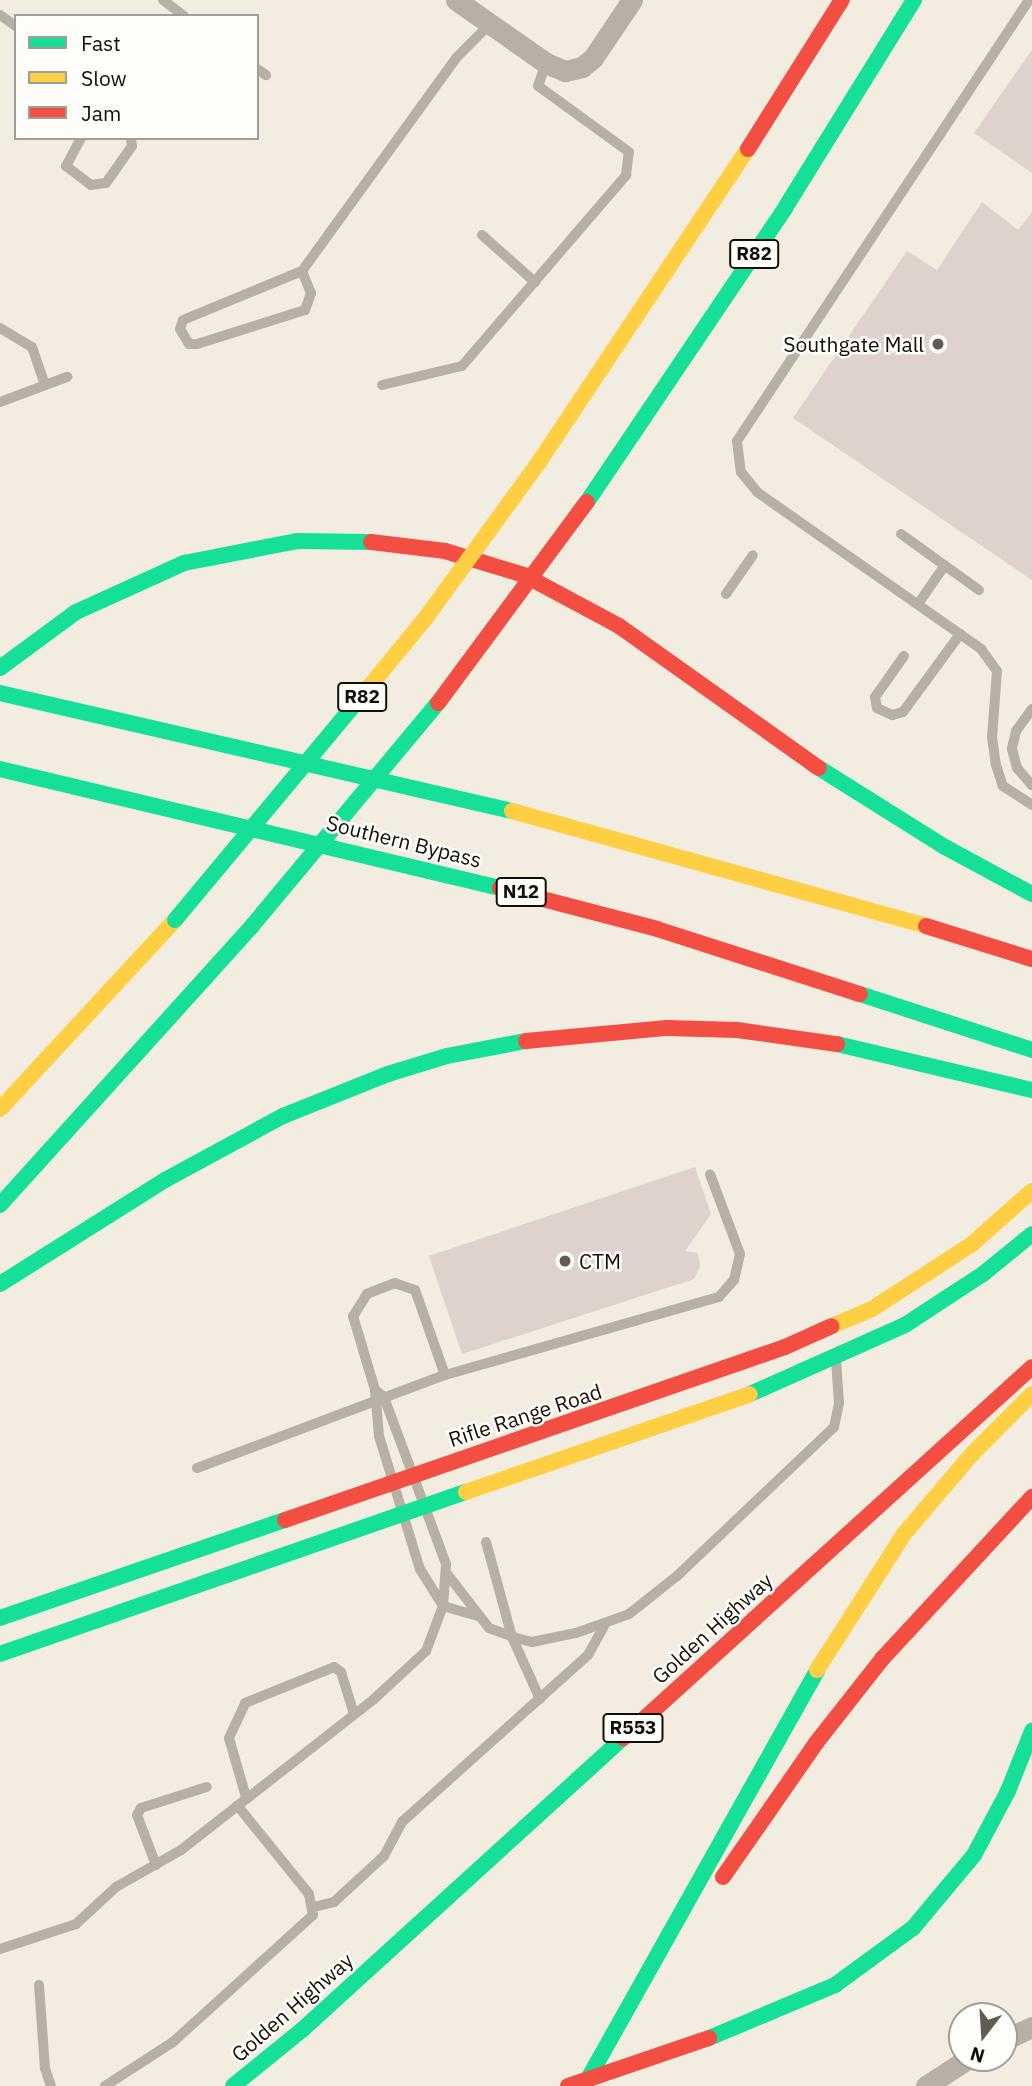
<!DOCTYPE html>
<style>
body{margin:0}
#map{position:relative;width:1032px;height:2086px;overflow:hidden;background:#f2ece1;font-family:"IBM Plex Sans",sans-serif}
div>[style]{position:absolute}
.building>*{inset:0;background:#ddd2cc}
.lane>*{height:10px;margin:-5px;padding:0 5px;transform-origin:5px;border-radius:5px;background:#b6b0a5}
.street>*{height:21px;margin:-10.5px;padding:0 10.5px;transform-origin:10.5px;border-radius:10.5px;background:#b6b0a5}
.fast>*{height:16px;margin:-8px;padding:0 8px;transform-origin:8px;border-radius:8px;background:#16e098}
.slow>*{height:16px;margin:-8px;padding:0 8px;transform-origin:8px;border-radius:8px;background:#ffcf43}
.jam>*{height:16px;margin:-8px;padding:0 8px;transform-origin:8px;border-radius:8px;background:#f24e42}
.fast-bridge>*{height:16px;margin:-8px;padding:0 8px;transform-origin:8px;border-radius:8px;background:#16e098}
.slow-bridge>*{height:16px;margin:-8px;padding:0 8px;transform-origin:8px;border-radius:8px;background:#ffcf43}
.jam-bridge>*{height:16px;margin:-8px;padding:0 8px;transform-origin:8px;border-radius:8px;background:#f24e42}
.dots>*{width:19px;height:19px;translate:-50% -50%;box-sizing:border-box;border:4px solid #fffdf9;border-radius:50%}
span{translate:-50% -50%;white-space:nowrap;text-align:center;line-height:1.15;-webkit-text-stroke:5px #fffdf9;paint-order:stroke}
.shield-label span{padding:2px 5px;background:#fffdf9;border:2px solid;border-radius:5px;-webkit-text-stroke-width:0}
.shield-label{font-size:19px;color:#120f08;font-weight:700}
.poi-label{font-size:21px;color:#120f08}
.right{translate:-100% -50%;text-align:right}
.left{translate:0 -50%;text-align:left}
.street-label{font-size:21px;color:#120f08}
.legend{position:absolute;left:14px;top:14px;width:245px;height:126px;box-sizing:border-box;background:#fffdf9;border:2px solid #a09e99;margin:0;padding:9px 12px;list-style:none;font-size:21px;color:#120f08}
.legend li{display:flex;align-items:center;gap:14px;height:35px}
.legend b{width:35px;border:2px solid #a09e99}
.north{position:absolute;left:948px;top:2002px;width:70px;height:70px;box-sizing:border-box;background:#fffdf9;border:2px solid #a09e99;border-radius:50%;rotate:197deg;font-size:19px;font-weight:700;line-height:28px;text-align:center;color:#120f08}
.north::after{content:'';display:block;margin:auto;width:24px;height:32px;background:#605c54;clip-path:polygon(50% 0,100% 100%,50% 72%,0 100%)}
</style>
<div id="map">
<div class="building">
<i style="clip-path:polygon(1032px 50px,1032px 173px,974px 133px)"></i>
<i style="clip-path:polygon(982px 202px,1018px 230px,1032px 212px,1032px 580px,793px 418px,907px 251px,937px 270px)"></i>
<i style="clip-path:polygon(695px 1167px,711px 1214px,685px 1251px,698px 1253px,700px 1266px,694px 1279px,462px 1354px,429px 1256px)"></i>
</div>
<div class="lane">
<i style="left:163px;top:0;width:26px;rotate:37deg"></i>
<i style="left:1029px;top:0;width:529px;rotate:123.51deg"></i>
<i style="left:737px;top:441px;width:31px;rotate:83deg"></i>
<i style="left:741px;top:472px;width:26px;rotate:51deg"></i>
<i style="left:757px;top:492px;width:274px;rotate:35deg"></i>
<i style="left:981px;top:649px;width:27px;rotate:54deg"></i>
<i style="left:997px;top:671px;width:66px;rotate:94.3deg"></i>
<i style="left:992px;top:737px;width:28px;rotate:82deg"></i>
<i style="left:996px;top:765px;width:22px;rotate:72deg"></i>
<i style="left:1003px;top:786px;width:35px;rotate:33deg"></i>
<i style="left:0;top:15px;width:19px;rotate:35deg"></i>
<i style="left:257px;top:69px;width:11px;rotate:34deg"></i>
<i style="left:81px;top:138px;width:32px;rotate:118deg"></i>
<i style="left:66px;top:166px;width:31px;rotate:37deg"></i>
<i style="left:91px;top:185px;width:15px;rotate:-8deg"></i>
<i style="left:106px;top:183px;width:45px;rotate:-54.9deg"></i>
<i style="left:132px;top:146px;width:8px;rotate:-97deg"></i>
<i style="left:482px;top:235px;width:71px;rotate:41.6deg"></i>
<i style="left:302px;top:271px;width:24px;rotate:68deg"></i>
<i style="left:311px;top:293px;width:18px;rotate:109deg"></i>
<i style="left:305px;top:310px;width:113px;rotate:162.5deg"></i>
<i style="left:197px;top:344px;width:8px;rotate:180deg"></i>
<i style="left:189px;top:344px;width:17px;rotate:-121deg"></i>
<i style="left:180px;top:329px;width:9px;rotate:-72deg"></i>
<i style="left:183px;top:320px;width:129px;rotate:-22.4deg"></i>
<i style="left:302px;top:271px;width:263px;rotate:-54.1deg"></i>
<i style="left:456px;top:58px;width:48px;rotate:-45deg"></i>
<i style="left:0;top:328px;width:37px;rotate:31deg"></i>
<i style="left:32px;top:347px;width:40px;rotate:71.1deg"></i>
<i style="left:382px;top:385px;width:82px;rotate:-13.4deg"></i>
<i style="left:462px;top:366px;width:252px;rotate:-49.3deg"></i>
<i style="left:626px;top:175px;width:23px;rotate:-83deg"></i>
<i style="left:629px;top:152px;width:112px;rotate:-144deg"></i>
<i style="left:538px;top:86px;width:24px;rotate:-71deg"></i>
<i style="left:0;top:402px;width:72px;rotate:-20.5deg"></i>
<i style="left:901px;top:534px;width:96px;rotate:35.7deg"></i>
<i style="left:726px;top:594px;width:47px;rotate:-55.3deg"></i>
<i style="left:918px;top:604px;width:47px;rotate:-55.3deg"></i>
<i style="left:904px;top:656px;width:50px;rotate:125.3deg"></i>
<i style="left:875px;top:697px;width:11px;rotate:80deg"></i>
<i style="left:877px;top:708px;width:17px;rotate:25deg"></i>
<i style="left:892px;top:715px;width:11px;rotate:-15deg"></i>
<i style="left:903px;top:712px;width:97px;rotate:-53.8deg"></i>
<i style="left:1032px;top:709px;width:27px;rotate:126deg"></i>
<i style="left:1016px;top:731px;width:18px;rotate:103deg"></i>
<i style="left:1012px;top:749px;width:20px;rotate:75deg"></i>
<i style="left:1017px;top:768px;width:23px;rotate:49deg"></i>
<i style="left:445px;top:1375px;width:90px;rotate:-109.4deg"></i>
<i style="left:415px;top:1290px;width:21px;rotate:-161deg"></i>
<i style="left:395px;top:1283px;width:30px;rotate:159deg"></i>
<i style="left:367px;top:1294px;width:26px;rotate:122deg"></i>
<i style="left:353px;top:1316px;width:77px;rotate:73.4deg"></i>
<i style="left:375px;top:1390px;width:46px;rotate:85deg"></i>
<i style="left:379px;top:1436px;width:139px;rotate:72.9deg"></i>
<i style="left:420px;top:1569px;width:44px;rotate:58.1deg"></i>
<i style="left:443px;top:1606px;width:37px;rotate:16deg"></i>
<i style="left:197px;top:1468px;width:265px;rotate:-20.6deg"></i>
<i style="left:445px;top:1375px;width:285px;rotate:-15.9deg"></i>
<i style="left:719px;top:1297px;width:23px;rotate:-49deg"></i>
<i style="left:734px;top:1280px;width:27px;rotate:-77deg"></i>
<i style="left:740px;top:1254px;width:85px;rotate:-110.6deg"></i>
<i style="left:486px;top:1542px;width:98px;rotate:74.7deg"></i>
<i style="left:512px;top:1637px;width:68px;rotate:65.7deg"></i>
<i style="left:448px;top:1575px;width:67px;rotate:52.3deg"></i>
<i style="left:489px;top:1628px;width:33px;rotate:20deg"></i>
<i style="left:520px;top:1639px;width:12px;rotate:14deg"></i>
<i style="left:532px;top:1642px;width:45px;rotate:-11.6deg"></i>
<i style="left:576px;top:1633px;width:56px;rotate:-19.7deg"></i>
<i style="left:629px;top:1614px;width:61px;rotate:-38.4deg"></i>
<i style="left:677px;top:1576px;width:216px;rotate:-43.5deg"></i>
<i style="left:834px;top:1427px;width:25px;rotate:-78deg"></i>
<i style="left:839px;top:1403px;width:43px;rotate:-94deg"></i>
<i style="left:246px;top:1797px;width:61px;rotate:-106.1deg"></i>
<i style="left:229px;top:1738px;width:38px;rotate:-65deg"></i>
<i style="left:245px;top:1703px;width:96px;rotate:-22deg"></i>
<i style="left:334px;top:1667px;width:9px;rotate:36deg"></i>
<i style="left:341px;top:1672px;width:44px;rotate:72.8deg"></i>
<i style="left:156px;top:1865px;width:53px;rotate:-110.8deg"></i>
<i style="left:137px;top:1815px;width:8px;rotate:-60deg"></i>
<i style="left:141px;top:1808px;width:69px;rotate:-17.7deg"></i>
<i style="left:314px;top:1907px;width:21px;rotate:-14deg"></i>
<i style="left:334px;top:1902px;width:68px;rotate:-42.6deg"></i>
<i style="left:384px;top:1856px;width:40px;rotate:-62deg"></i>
<i style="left:403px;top:1821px;width:249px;rotate:-41.9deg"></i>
<i style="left:588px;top:1655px;width:33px;rotate:-61deg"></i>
<i style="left:0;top:1949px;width:80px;rotate:-18.2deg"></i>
<i style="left:76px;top:1924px;width:54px;rotate:-42.8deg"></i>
<i style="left:116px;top:1887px;width:75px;rotate:-29.6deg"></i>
<i style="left:181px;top:1850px;width:245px;rotate:-38deg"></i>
<i style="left:374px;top:1699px;width:71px;rotate:-42.7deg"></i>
<i style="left:426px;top:1651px;width:48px;rotate:-69.3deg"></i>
<i style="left:443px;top:1606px;width:42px;rotate:-85.9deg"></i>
<i style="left:446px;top:1564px;width:178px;rotate:-110.4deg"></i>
<i style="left:384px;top:1397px;width:11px;rotate:-142deg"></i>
<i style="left:39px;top:1985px;width:83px;rotate:85.9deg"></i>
<i style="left:45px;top:2068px;width:19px;rotate:72deg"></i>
<i style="left:105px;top:2086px;width:81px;rotate:-32.9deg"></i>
<i style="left:173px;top:2042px;width:189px;rotate:-42.2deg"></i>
<i style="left:313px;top:1915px;width:21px;rotate:-101deg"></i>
<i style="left:309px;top:1894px;width:114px;rotate:-129deg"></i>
</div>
<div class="street">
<i style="left:456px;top:0;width:110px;rotate:35deg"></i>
<i style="left:546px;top:63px;width:21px;rotate:23deg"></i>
<i style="left:565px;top:71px;width:17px;rotate:-13deg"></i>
<i style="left:582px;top:67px;width:14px;rotate:-39deg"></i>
<i style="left:593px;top:58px;width:70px;rotate:-56.1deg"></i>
<i style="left:1004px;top:2040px;width:31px;rotate:-25deg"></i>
<i style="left:926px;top:2086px;width:51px;rotate:-33.1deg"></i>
</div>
<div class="fast">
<i style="left:587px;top:502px;width:354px;rotate:-56deg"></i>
<i style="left:785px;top:208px;width:245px;rotate:-58.2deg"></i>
<i style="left:0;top:668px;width:94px;rotate:-36.4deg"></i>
<i style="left:76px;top:612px;width:119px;rotate:-24.4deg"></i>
<i style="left:184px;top:563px;width:115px;rotate:-11deg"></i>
<i style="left:297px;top:541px;width:74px;rotate:0.8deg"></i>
<i style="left:0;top:693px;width:525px;rotate:12.98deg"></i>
<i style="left:819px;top:768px;width:149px;rotate:32.1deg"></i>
<i style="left:945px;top:847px;width:99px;rotate:28.4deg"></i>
<i style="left:0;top:769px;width:514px;rotate:13.39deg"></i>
<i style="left:860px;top:994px;width:181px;rotate:18deg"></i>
<i style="left:837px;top:1044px;width:200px;rotate:13.3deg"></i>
<i style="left:0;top:1205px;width:376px;rotate:-47.9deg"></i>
<i style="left:0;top:1284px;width:195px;rotate:-32.2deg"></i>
<i style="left:165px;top:1180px;width:134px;rotate:-28.5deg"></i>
<i style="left:283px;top:1116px;width:113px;rotate:-21.8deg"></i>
<i style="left:388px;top:1074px;width:62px;rotate:-17deg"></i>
<i style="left:447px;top:1056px;width:80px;rotate:-10.8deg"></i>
<i style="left:750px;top:1394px;width:170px;rotate:-24deg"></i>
<i style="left:905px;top:1325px;width:93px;rotate:-33.2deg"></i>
<i style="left:983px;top:1274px;width:63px;rotate:-39.2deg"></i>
<i style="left:0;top:1618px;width:301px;rotate:-19deg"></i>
<i style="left:0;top:1654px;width:493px;rotate:-19.2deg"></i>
<i style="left:709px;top:2038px;width:137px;rotate:-22.8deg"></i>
<i style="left:835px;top:1985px;width:97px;rotate:-36.2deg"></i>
<i style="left:913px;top:1928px;width:95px;rotate:-50.1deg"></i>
<i style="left:974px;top:1855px;width:72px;rotate:-62deg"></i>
<i style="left:1008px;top:1791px;width:65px;rotate:-68.2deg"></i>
<i style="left:233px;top:2086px;width:89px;rotate:-39.1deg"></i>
<i style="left:302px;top:2030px;width:434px;rotate:-42.3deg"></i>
<i style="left:584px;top:2086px;width:477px;rotate:-60.7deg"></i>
</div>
<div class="slow">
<i style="left:537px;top:465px;width:380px;rotate:-56.3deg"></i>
<i style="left:512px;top:811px;width:430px;rotate:15.5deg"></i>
<i style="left:0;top:1109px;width:258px;rotate:-47.2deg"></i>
<i style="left:832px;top:1326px;width:43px;rotate:-23deg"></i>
<i style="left:872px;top:1309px;width:119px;rotate:-33deg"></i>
<i style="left:972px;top:1244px;width:80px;rotate:-41.5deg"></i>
<i style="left:466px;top:1492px;width:300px;rotate:-19deg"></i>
<i style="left:817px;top:1670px;width:161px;rotate:-57.4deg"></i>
<i style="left:904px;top:1534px;width:105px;rotate:-49.6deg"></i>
<i style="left:972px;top:1454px;width:85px;rotate:-45deg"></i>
</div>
<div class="jam">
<i style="left:748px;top:149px;width:176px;rotate:-57.8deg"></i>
<i style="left:371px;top:542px;width:75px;rotate:6.9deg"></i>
<i style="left:445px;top:551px;width:83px;rotate:16.9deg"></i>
<i style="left:524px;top:575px;width:108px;rotate:28.2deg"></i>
<i style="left:619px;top:626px;width:245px;rotate:35.4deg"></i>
<i style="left:500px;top:888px;width:162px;rotate:14.6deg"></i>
<i style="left:657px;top:929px;width:213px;rotate:17.8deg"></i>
<i style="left:926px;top:926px;width:111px;rotate:17.3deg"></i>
<i style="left:526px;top:1041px;width:142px;rotate:-5.3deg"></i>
<i style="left:667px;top:1028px;width:70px;rotate:1.6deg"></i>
<i style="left:737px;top:1030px;width:101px;rotate:8deg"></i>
<i style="left:285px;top:1520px;width:529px;rotate:-19.09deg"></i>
<i style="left:785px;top:1347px;width:51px;rotate:-24.1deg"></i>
<i style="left:623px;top:1738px;width:552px;rotate:-42.21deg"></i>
<i style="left:723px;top:1877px;width:163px;rotate:-55.2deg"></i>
<i style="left:816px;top:1743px;width:107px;rotate:-51.8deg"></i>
<i style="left:882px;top:1659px;width:221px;rotate:-47.2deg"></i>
</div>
<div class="fast-bridge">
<i style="left:175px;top:920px;width:289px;rotate:-50.2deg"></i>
<i style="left:252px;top:926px;width:290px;rotate:-50.2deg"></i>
</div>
<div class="slow-bridge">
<i style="left:360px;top:698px;width:102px;rotate:-50.6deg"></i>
<i style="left:425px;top:619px;width:190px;rotate:-54deg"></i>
</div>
<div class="jam-bridge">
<i style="left:438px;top:703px;width:250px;rotate:-53.5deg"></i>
<i style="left:568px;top:2086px;width:149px;rotate:-18.8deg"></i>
</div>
<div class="dots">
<i style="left:938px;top:344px;background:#605c54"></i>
<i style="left:565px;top:1261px;background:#605c54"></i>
</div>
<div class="shield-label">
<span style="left:754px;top:254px">R82</span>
<span style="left:362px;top:697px">R82</span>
<span style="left:521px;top:892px">N12</span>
<span style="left:633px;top:1728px">R553</span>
</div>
<div class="poi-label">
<span class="right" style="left:924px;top:344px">Southgate Mall</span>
<span class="left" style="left:579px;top:1261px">CTM</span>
</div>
<div class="street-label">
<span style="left:404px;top:841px;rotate:14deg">Southern Bypass</span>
<span style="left:525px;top:1415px;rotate:-18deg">Rifle Range Road</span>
<span style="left:712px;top:1628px;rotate:-42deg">Golden Highway</span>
<span style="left:292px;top:2007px;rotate:-41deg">Golden Highway</span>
</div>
<ul class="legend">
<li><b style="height:9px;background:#16e098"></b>Fast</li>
<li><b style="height:9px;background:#ffcf43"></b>Slow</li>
<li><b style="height:9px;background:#f24e42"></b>Jam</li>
</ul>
<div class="north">N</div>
</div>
